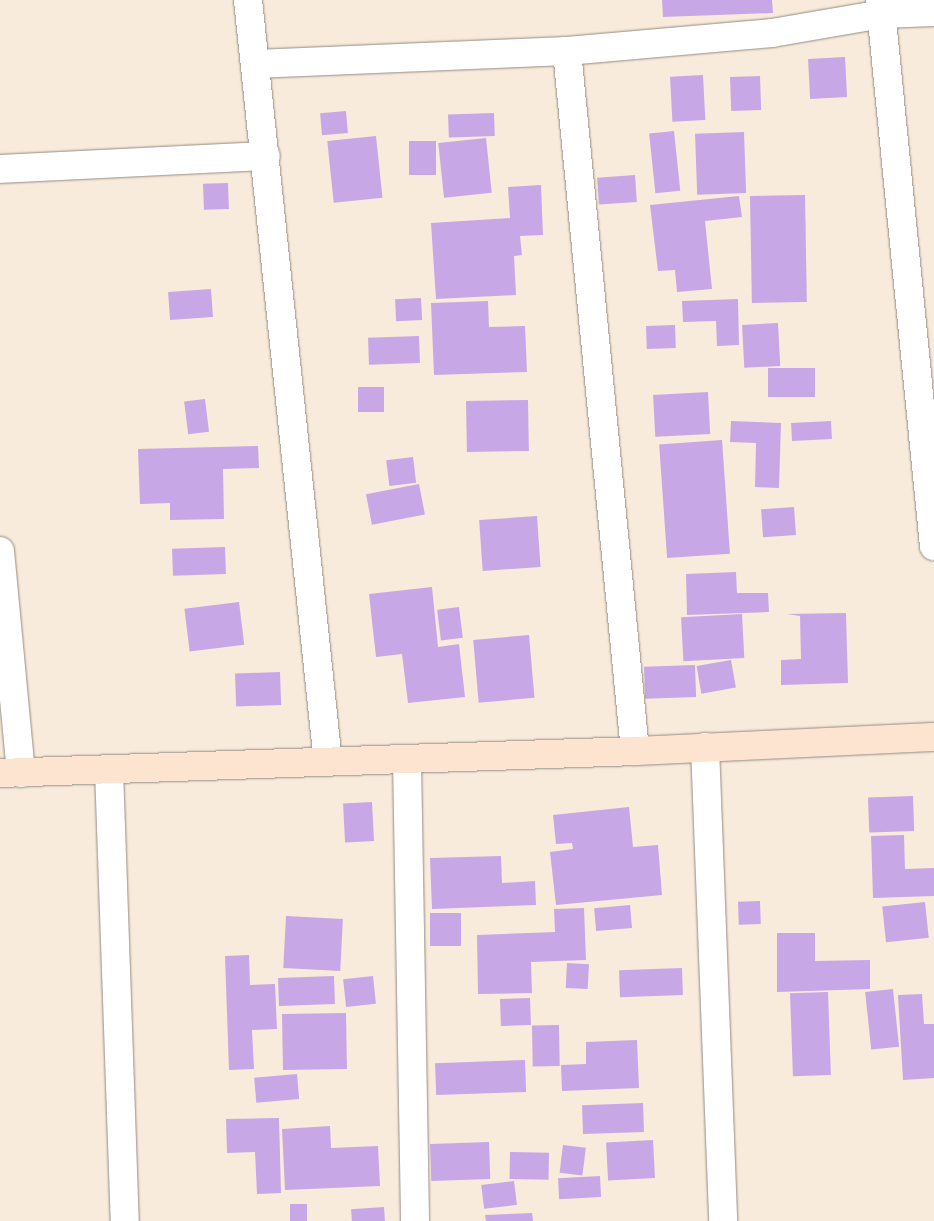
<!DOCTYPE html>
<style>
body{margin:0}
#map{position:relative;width:934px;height:1221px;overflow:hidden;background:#f9ebdb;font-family:"Balsamiq Sans",sans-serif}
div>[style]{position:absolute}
.building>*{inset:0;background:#c7a7e6;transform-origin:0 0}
.roads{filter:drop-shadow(0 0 1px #928b83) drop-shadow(0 0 1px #928b83)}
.street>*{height:28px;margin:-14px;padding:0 14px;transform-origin:14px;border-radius:14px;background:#fff}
.secondary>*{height:28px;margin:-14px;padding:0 14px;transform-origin:14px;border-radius:14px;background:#fde4d1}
span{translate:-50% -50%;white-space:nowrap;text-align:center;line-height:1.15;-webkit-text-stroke:4px #fff;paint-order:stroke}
</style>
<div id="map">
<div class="building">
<i style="clip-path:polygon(662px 0,772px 0,773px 13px,663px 17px)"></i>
<i style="left:845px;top:57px;width:40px;height:37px;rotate:87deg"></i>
<i style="left:703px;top:75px;width:45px;height:33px;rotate:87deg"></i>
<i style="left:760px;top:76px;width:34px;height:30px;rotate:88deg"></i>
<i style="left:346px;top:111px;width:22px;height:26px;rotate:85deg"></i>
<i style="left:494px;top:113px;width:23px;height:46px;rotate:88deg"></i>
<i style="left:674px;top:131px;width:60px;height:25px;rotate:84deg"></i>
<i style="left:744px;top:132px;width:61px;height:49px;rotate:88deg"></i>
<i style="left:376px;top:136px;width:62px;height:49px;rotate:84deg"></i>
<i style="left:486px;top:138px;width:55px;height:48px;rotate:84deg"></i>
<i style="left:409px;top:141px;width:27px;height:34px"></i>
<i style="left:635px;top:175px;width:27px;height:38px;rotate:86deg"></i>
<i style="left:228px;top:183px;width:26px;height:25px;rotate:88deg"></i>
<i style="clip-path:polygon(541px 185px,543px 235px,520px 236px,522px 255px,514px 256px,516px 295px,436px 299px,431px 223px,510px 218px,508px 187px)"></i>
<i style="left:805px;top:195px;width:107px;height:55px;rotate:89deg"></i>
<i style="clip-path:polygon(739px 196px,742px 217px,705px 221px,712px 289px,677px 292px,675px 270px,658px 271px,650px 205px)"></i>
<i style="left:211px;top:289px;width:28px;height:43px;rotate:86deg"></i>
<i style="left:421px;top:298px;width:22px;height:26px;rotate:87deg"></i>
<i style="clip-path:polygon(738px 299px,739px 345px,717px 346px,716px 321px,683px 322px,682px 301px)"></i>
<i style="clip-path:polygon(488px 301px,489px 327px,525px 326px,527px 372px,434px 375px,431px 303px)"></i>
<i style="left:778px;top:323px;width:43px;height:36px;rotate:87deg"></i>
<i style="left:675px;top:325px;width:23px;height:29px;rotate:88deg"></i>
<i style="left:419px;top:336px;width:27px;height:51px;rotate:88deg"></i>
<i style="left:768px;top:368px;width:47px;height:29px"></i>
<i style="left:358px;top:387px;width:26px;height:25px"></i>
<i style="left:708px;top:392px;width:42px;height:55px;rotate:87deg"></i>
<i style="left:205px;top:399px;width:33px;height:21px;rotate:83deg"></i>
<i style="left:528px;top:400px;width:51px;height:62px;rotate:89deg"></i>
<i style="clip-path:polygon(731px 421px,781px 423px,779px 488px,755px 487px,756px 443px,730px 442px)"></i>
<i style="left:831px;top:421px;width:18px;height:40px;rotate:87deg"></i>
<i style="left:722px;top:440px;width:114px;height:63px;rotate:86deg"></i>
<i style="clip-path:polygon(258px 446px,259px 468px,223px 469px,224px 519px,170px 520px,170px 503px,140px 504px,138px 449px)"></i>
<i style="left:413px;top:457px;width:26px;height:27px;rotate:83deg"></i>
<i style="left:419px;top:484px;width:31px;height:54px;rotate:79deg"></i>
<i style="left:794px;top:507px;width:28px;height:33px;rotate:86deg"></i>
<i style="left:537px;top:516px;width:51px;height:58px;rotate:86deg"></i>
<i style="left:225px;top:547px;width:27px;height:53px;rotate:88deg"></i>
<i style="clip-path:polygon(736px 572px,737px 593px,768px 593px,769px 612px,687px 615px,686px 574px)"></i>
<i style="clip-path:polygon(432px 587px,438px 647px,459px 644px,465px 697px,408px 703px,402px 654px,376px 657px,369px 594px)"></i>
<i style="left:239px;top:602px;width:43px;height:55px;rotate:83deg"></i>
<i style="left:459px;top:607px;width:31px;height:22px;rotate:83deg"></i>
<i style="clip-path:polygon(846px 613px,848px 683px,781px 685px,781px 660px,801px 659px,800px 616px,787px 614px)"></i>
<i style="left:742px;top:614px;width:44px;height:61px;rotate:87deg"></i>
<i style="left:529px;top:635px;width:63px;height:56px;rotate:85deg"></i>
<i style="left:731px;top:660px;width:28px;height:35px;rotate:80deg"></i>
<i style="left:695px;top:665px;width:32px;height:51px;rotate:88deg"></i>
<i style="left:280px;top:672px;width:33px;height:45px;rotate:88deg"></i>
<i style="left:913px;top:796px;width:35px;height:45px;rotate:88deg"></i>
<i style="left:372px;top:802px;width:39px;height:29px;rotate:87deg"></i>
<i style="clip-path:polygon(629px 807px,633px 847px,658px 845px,662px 895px,556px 905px,550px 852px,573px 849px,572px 843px,556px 844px,553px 815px)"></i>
<i style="clip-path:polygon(904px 835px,905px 869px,934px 868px,934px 896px,873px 898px,871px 836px)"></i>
<i style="clip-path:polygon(501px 856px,502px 883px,535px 881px,536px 905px,432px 909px,430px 858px)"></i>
<i style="left:760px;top:901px;width:23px;height:22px;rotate:88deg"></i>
<i style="left:925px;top:902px;width:36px;height:43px;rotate:84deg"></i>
<i style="left:630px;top:905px;width:23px;height:36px;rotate:85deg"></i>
<i style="clip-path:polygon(584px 908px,586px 960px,531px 962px,532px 993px,478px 994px,477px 935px,555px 932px,554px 909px)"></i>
<i style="left:430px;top:913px;width:31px;height:33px"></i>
<i style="left:286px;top:916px;width:57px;height:52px;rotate:3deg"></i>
<i style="clip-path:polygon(777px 933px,815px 933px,815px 961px,870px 960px,870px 989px,777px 992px)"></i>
<i style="clip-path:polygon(249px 955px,250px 985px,275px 984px,277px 1029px,252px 1030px,254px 1069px,229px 1070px,225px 956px)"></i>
<i style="left:567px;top:963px;width:22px;height:25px;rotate:3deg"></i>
<i style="left:682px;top:968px;width:27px;height:63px;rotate:88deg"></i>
<i style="left:334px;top:976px;width:28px;height:56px;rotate:88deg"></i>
<i style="left:373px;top:976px;width:28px;height:30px;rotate:84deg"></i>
<i style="left:893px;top:989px;width:58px;height:28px;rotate:84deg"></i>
<i style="left:828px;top:992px;width:83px;height:38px;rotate:88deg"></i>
<i style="clip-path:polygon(922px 994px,924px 1024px,934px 1024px,934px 1078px,903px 1080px,898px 995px)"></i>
<i style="left:530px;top:998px;width:27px;height:30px;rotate:88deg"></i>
<i style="left:346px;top:1013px;width:56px;height:64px;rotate:89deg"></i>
<i style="left:559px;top:1025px;width:41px;height:27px;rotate:89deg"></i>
<i style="clip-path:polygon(637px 1040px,639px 1088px,562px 1091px,561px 1065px,586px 1064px,586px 1042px)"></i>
<i style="left:525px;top:1060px;width:32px;height:90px;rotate:88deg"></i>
<i style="left:297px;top:1074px;width:25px;height:43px;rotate:85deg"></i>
<i style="left:643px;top:1103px;width:29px;height:61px;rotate:88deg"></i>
<i style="clip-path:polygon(279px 1118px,281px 1193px,257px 1194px,255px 1152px,227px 1153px,226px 1119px)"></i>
<i style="clip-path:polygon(330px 1126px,331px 1148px,378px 1146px,380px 1186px,285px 1190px,282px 1129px)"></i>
<i style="left:653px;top:1140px;width:38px;height:47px;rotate:87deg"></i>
<i style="left:489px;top:1142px;width:37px;height:59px;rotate:88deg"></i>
<i style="left:563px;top:1145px;width:23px;height:28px;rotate:7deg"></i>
<i style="left:510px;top:1152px;width:39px;height:27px;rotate:1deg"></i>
<i style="left:600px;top:1176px;width:21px;height:42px;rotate:87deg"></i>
<i style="left:514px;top:1181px;width:24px;height:33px;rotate:83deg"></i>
<i style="left:290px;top:1204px;width:17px;height:17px"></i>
<i style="left:384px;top:1207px;width:14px;height:33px;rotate:86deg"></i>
<i style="clip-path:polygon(532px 1213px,533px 1221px,486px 1221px,485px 1215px)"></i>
</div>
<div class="roads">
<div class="street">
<i style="left:248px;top:0;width:766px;rotate:84.01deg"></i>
<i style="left:880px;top:0;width:549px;rotate:84.35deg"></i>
<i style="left:567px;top:51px;width:703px;rotate:84.45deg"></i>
<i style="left:255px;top:64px;width:312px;rotate:-2.4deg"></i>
<i style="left:567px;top:51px;width:206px;rotate:-5deg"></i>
<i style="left:772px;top:33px;width:112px;rotate:-9.8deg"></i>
<i style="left:882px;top:14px;width:52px;rotate:-2.2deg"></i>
<i style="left:0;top:169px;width:266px;rotate:-2.8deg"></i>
<i style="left:0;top:551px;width:223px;rotate:84.6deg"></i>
<i style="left:705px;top:747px;width:474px;rotate:87.8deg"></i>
<i style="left:407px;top:760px;width:461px;rotate:89deg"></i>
<i style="left:109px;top:770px;width:451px;rotate:88deg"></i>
</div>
<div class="secondary">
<i style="left:0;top:773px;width:635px;rotate:-1.98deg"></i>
<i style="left:635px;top:751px;width:299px;rotate:-2.7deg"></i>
</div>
</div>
</div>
